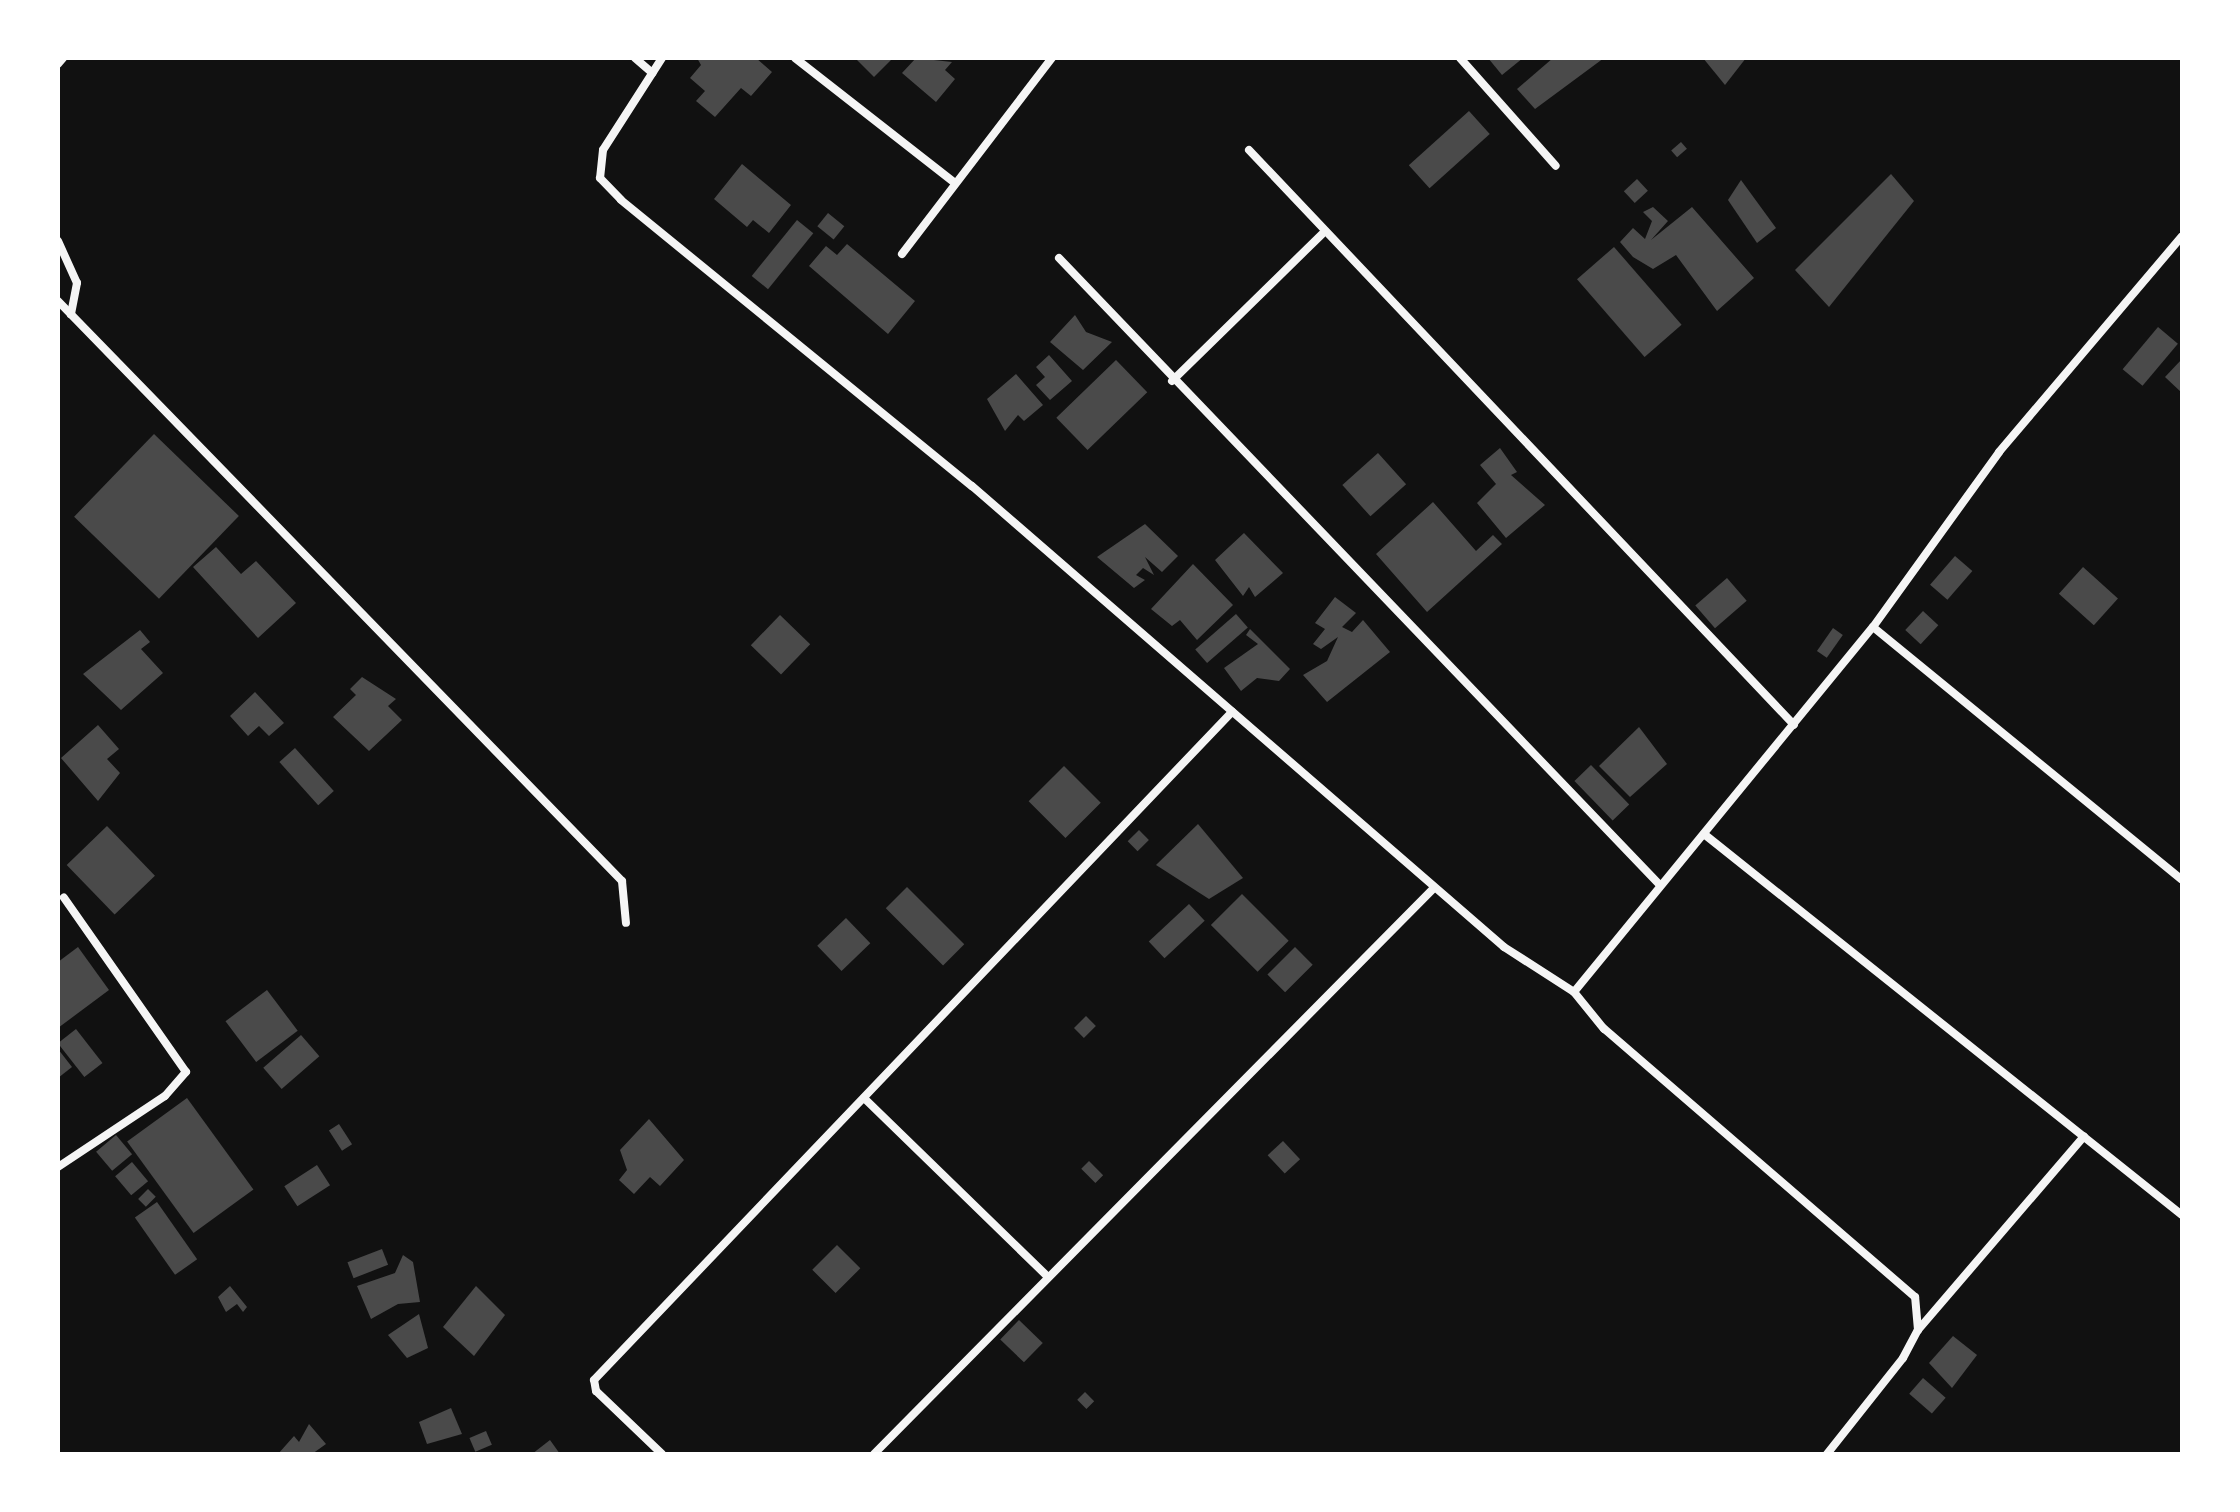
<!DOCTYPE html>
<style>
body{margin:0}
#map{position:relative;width:2240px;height:1512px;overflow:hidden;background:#111;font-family:"DM Sans",sans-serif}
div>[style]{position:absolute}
.building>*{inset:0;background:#4a4a4a;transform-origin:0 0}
.minor>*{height:8px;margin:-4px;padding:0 4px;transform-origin:4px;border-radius:4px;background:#f5f5f5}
span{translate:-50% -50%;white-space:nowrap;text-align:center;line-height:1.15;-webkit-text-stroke:7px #fff;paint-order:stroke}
.frame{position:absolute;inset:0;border:60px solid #fff;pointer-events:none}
</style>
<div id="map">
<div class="building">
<i style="clip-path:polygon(697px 58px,756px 58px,772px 72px,751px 96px,741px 88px,715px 117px,696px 101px,705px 91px,690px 78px,701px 65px)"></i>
<i style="clip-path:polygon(855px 58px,893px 58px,874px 77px)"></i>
<i style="clip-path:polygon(916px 58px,952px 62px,945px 70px,955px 79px,936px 102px,902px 73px)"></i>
<i style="clip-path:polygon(1488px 58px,1523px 58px,1502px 75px)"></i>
<i style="clip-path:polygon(1553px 58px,1604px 58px,1535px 109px,1517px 89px)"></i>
<i style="clip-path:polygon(1703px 58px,1746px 58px,1725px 85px)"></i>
<i style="left:1469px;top:111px;width:31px;height:81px;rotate:48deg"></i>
<i style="left:1681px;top:142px;width:9px;height:13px;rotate:49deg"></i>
<i style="clip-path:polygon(742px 164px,791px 205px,769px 233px,753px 220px,747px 227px,714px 199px)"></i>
<i style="clip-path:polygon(1891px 174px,1914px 201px,1829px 307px,1795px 270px)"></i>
<i style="left:1637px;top:179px;width:16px;height:18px;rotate:47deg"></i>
<i style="clip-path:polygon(1741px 180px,1776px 228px,1757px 243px,1728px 200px)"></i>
<i style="clip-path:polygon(1653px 207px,1668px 221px,1651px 240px,1692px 207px,1754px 278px,1717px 311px,1676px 255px,1653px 269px,1633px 257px,1620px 242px,1633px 228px,1645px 239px,1652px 221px,1643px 212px)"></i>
<i style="left:828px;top:213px;width:21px;height:17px;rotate:39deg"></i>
<i style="left:797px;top:220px;width:21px;height:72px;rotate:39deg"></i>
<i style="clip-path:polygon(847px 244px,915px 301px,888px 334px,809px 266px,826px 246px,837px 255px)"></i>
<i style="left:1614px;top:247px;width:103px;height:49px;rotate:49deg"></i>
<i style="clip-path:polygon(1075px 315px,1086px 332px,1112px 342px,1083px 370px,1050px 342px)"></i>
<i style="left:2158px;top:327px;width:26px;height:55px;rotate:40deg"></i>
<i style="clip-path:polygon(1049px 355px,1072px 381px,1050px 400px,1036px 385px,1045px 377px,1036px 367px)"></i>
<i style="clip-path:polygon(2182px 359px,2182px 393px,2165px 377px)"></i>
<i style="left:1116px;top:360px;width:45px;height:83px;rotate:46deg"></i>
<i style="clip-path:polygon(1016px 374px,1043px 405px,1024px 421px,1018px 415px,1005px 431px,987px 399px)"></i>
<i style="left:154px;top:434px;width:118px;height:115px;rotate:44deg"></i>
<i style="clip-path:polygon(1500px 448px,1517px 472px,1511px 475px,1545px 505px,1506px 538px,1477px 503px,1496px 484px,1480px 465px)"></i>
<i style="left:1378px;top:453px;width:42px;height:48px;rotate:48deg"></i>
<i style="clip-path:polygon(1433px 502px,1476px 551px,1493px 535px,1502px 544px,1427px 612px,1376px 554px)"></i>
<i style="clip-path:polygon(1145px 524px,1178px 556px,1162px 572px,1145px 557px,1154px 575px,1143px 568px,1136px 575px,1145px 580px,1134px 588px,1097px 557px)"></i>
<i style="clip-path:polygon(1244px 533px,1283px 573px,1255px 597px,1249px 587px,1243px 596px,1215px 560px)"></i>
<i style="clip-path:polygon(216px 547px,241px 574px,256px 561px,296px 603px,258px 638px,193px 567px)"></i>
<i style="left:1955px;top:556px;width:23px;height:38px;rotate:41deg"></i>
<i style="clip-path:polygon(1193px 564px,1233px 605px,1197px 640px,1180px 620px,1172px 626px,1151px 609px)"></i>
<i style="left:2083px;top:567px;width:47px;height:36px;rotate:42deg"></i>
<i style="left:1727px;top:578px;width:30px;height:42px;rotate:49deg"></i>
<i style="clip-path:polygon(1335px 597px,1356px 613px,1342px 627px,1352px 632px,1363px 620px,1390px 652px,1327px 702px,1303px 675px,1327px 661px,1338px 637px,1321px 649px,1313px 644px,1325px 629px,1315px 623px)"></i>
<i style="left:1923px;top:611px;width:21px;height:26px;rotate:43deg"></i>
<i style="left:1236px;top:614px;width:18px;height:54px;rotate:49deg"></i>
<i style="left:780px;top:615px;width:42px;height:42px;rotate:44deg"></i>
<i style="left:1833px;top:628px;width:12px;height:28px;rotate:35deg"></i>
<i style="clip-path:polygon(1250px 629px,1290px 669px,1279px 681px,1257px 678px,1241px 691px,1224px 668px,1258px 644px,1246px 635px)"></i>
<i style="clip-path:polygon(140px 630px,150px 642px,141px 649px,163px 673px,121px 710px,83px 674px)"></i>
<i style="clip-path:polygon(362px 677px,396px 699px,388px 706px,402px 720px,369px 751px,333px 717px,356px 695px,350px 689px)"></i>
<i style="clip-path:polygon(255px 692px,284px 723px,269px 736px,259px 726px,248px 736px,230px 716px)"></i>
<i style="clip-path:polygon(98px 725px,119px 749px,107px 759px,120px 773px,98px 801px,61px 758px)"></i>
<i style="clip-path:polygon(1639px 727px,1667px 764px,1630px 797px,1599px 766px)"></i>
<i style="left:295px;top:748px;width:58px;height:21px;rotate:48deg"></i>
<i style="left:1591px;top:765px;width:55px;height:23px;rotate:46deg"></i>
<i style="left:1064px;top:766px;width:52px;height:50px;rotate:45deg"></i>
<i style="clip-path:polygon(1198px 824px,1243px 878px,1209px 899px,1156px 865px)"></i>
<i style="left:107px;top:826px;width:69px;height:56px;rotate:46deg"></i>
<i style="left:1139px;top:830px;width:14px;height:16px;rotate:45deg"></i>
<i style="left:907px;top:887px;width:81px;height:30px;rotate:45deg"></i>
<i style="left:1242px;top:894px;width:66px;height:44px;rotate:45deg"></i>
<i style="left:1189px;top:904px;width:23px;height:55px;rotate:47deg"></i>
<i style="left:846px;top:918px;width:35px;height:40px;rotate:46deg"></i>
<i style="clip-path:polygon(78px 947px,109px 990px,58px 1028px,58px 962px)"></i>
<i style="left:1295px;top:947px;width:25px;height:39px;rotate:45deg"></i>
<i style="left:267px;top:990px;width:51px;height:52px;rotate:53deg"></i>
<i style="left:1086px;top:1016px;width:14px;height:17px;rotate:45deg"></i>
<i style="left:76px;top:1029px;width:43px;height:23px;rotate:52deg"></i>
<i style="left:301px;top:1035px;width:28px;height:50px;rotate:49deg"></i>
<i style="clip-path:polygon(58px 1049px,72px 1067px,58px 1078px)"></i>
<i style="left:187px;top:1098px;width:113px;height:74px;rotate:54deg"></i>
<i style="clip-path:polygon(649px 1119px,684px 1160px,660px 1186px,650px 1177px,634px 1194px,619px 1180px,627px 1170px,620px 1150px)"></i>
<i style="left:339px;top:1124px;width:24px;height:12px;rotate:57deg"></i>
<i style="left:116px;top:1135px;width:25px;height:26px;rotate:50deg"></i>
<i style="left:1283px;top:1141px;width:25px;height:21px;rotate:47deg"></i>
<i style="left:1089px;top:1161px;width:20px;height:11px;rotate:45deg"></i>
<i style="left:132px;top:1162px;width:25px;height:22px;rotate:50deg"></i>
<i style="left:317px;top:1165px;width:24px;height:39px;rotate:57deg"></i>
<i style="left:148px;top:1189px;width:11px;height:14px;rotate:45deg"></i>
<i style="left:157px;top:1202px;width:70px;height:27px;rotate:55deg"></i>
<i style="left:837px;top:1245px;width:33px;height:35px;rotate:45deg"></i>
<i style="left:382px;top:1249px;width:17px;height:37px;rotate:69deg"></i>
<i style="clip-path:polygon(403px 1255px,413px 1262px,420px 1302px,398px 1304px,371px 1319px,357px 1286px,395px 1273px)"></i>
<i style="clip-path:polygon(230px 1286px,247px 1307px,243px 1312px,237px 1304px,226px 1312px,218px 1297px)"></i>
<i style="clip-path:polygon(476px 1286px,505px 1315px,474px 1356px,443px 1327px)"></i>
<i style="clip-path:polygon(419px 1314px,428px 1348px,407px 1358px,388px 1335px)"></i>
<i style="left:1019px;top:1320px;width:33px;height:27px;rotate:44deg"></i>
<i style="clip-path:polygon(1953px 1336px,1977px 1355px,1952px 1388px,1929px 1363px)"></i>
<i style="left:1923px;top:1378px;width:30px;height:21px;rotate:41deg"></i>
<i style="left:1085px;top:1392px;width:13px;height:11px;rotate:45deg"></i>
<i style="clip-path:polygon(451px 1408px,462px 1434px,427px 1444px,419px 1422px)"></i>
<i style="clip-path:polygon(309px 1424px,326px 1444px,312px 1454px,278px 1454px,294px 1436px,299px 1442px)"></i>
<i style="left:486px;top:1431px;width:15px;height:18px;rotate:67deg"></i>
<i style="clip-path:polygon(550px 1440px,560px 1454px,532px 1454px)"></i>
</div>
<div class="minor">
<i style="left:635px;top:58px;width:23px;rotate:41deg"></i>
<i style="left:662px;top:58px;width:109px;rotate:122.7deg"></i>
<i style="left:603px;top:150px;width:28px;rotate:96deg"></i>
<i style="left:600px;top:178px;width:30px;rotate:46deg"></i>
<i style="left:621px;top:200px;width:453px;rotate:39.2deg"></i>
<i style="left:972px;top:486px;width:704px;rotate:40.91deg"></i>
<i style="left:1504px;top:947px;width:83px;rotate:32.7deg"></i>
<i style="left:795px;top:58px;width:203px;rotate:38deg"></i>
<i style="left:1460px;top:58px;width:144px;rotate:48.4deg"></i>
<i style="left:58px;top:64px;width:8px;rotate:-50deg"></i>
<i style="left:1249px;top:150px;width:792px;rotate:46.53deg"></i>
<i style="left:58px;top:241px;width:46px;rotate:65.7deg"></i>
<i style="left:77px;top:283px;width:32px;rotate:101deg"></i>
<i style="left:902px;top:254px;width:247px;rotate:-52.6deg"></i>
<i style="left:1059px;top:258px;width:866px;rotate:46.22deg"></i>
<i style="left:58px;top:301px;width:809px;rotate:45.8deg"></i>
<i style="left:622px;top:881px;width:42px;rotate:84.6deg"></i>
<i style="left:1172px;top:381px;width:210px;rotate:-44.4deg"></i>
<i style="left:1873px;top:627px;width:399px;rotate:39.3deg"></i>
<i style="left:1704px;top:834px;width:611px;rotate:38.56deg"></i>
<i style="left:864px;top:1098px;width:254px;rotate:44.2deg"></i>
<i style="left:58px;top:1167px;width:128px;rotate:-33.6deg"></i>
<i style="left:165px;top:1096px;width:32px;rotate:-49deg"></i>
<i style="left:186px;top:1072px;width:213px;rotate:-125deg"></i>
<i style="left:1918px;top:1330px;width:255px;rotate:-49.4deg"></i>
<i style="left:662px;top:1454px;width:91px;rotate:-136.3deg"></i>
<i style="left:596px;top:1391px;width:11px;rotate:-100deg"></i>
<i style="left:594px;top:1380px;width:924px;rotate:-46.32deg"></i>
<i style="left:874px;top:1454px;width:796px;rotate:-45.31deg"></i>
<i style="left:1827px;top:1454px;width:122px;rotate:-51.6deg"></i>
<i style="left:1903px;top:1358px;width:32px;rotate:-62deg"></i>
<i style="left:1918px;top:1330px;width:33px;rotate:-95deg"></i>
<i style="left:1915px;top:1297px;width:411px;rotate:-139.2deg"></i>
<i style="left:1604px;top:1029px;width:48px;rotate:-129deg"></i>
<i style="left:1574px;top:992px;width:472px;rotate:-50.7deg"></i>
<i style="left:1873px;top:627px;width:216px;rotate:-54.2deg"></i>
<i style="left:1999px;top:452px;width:283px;rotate:-49.7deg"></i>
</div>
<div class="frame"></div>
</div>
